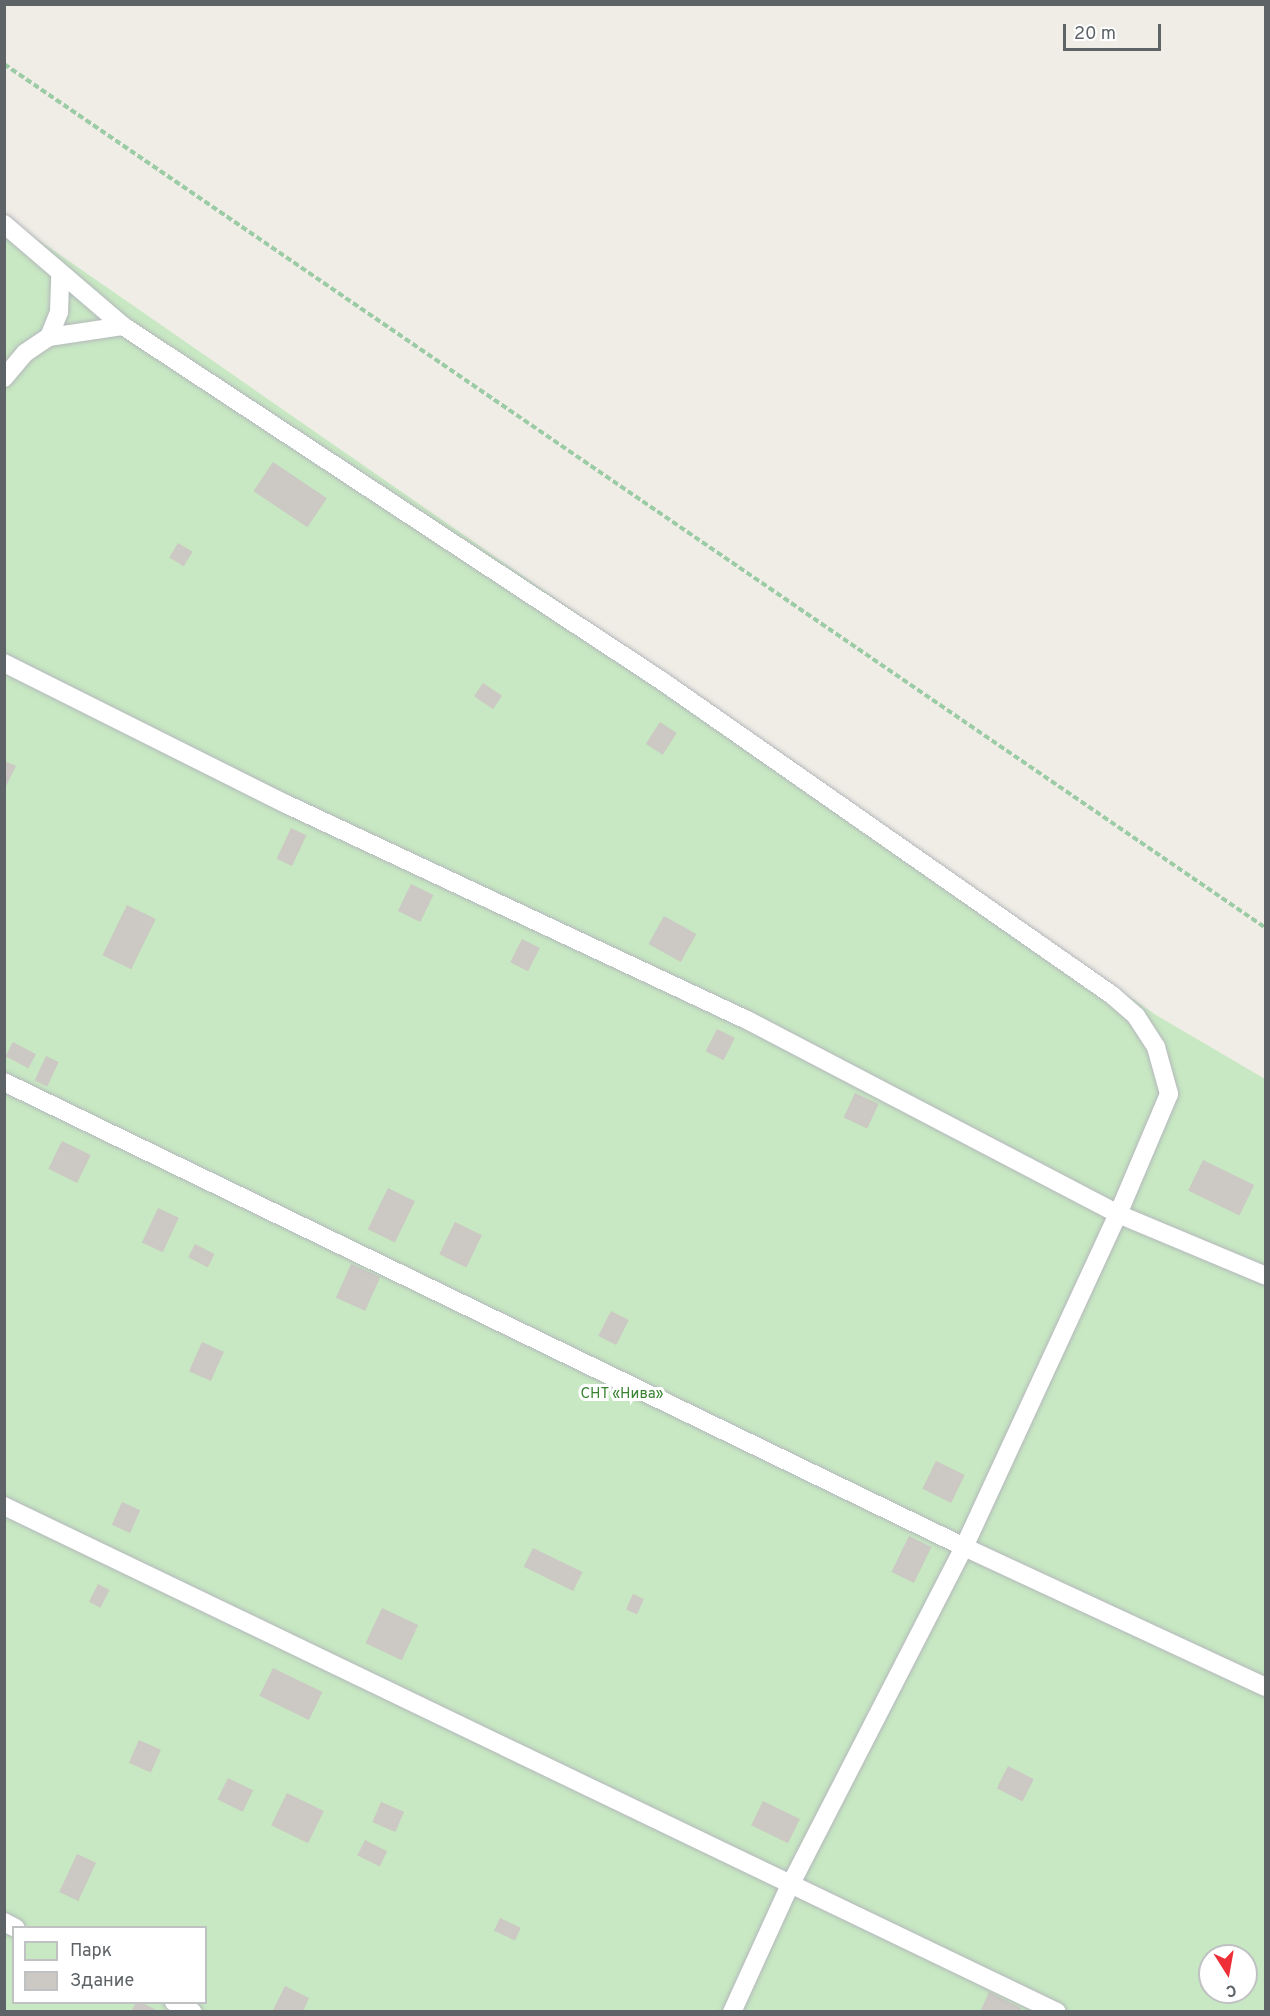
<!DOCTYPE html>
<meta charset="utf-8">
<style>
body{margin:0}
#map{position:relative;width:1270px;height:2016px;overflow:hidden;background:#f0ede6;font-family:Overpass,sans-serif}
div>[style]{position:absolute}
.green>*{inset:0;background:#c7e8c2}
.building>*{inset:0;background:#ccc8c3;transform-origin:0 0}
.path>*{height:4px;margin-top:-2px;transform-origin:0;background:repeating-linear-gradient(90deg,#9ccca5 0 6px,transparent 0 9px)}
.roads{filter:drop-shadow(0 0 2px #b4b7bb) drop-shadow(0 0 2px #b4b7bb)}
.service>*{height:18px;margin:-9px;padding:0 9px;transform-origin:9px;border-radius:9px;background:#fff}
span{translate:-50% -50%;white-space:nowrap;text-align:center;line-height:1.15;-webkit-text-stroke:6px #fff;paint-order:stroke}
.park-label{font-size:15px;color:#388231}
.frame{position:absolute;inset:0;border:6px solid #5e6367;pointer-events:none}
.legend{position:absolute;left:12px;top:1926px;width:195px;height:78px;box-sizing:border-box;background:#fff;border:2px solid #bfc1c2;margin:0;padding:8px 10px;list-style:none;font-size:18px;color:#5e6367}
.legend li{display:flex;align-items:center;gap:12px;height:30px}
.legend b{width:30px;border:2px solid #bfc1c2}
.north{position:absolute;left:1198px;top:1944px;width:60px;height:60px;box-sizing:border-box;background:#fff;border:2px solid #bfc1c2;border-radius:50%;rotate:169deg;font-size:16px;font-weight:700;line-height:24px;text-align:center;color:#5e6367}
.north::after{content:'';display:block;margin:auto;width:21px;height:27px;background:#ee2f37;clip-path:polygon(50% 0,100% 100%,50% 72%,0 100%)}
.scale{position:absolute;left:1063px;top:24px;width:98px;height:27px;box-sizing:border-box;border:3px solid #5e6367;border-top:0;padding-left:8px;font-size:18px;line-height:21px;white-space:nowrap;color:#5e6367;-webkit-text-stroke:4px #fff;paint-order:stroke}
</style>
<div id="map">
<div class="green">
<i style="clip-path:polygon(evenodd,4px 216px,1156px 1015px,1265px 1079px,1265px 2011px,5px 2011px,4px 216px,14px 1928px,206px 1928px,206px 2002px,14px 2002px,14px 1928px,4px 216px,1210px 1956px,1246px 1956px,1246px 1992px,1210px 1992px,1210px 1956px)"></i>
</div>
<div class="building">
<i style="left:273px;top:462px;width:65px;height:35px;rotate:34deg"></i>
<i style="left:178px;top:543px;width:17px;height:17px;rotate:31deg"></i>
<i style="left:483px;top:683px;width:23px;height:16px;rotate:34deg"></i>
<i style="left:660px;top:722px;width:20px;height:26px;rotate:33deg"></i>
<i style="clip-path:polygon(4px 761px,16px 766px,4px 790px)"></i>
<i style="left:291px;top:828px;width:17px;height:34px;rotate:25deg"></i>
<i style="left:411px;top:884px;width:25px;height:30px;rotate:26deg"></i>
<i style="left:127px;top:905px;width:32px;height:56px;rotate:26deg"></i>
<i style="left:664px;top:916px;width:37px;height:32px;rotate:29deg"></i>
<i style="left:522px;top:939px;width:20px;height:26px;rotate:27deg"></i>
<i style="left:717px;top:1029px;width:20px;height:25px;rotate:27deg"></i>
<i style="left:13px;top:1042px;width:26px;height:16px;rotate:28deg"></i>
<i style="left:46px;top:1056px;width:14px;height:27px;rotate:25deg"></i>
<i style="left:855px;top:1093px;width:26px;height:27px;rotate:25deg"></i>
<i style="left:62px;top:1141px;width:32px;height:31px;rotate:26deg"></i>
<i style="left:1203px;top:1160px;width:57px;height:34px;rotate:26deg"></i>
<i style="left:388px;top:1188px;width:30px;height:46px;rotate:26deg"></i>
<i style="left:158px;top:1208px;width:23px;height:38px;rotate:25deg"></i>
<i style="left:455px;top:1222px;width:30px;height:36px;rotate:26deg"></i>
<i style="left:195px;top:1244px;width:22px;height:15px;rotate:27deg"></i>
<i style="left:351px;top:1264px;width:32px;height:37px;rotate:24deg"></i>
<i style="left:611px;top:1311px;width:20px;height:28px;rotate:27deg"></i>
<i style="left:202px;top:1342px;width:24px;height:32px;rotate:24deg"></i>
<i style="left:936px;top:1461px;width:32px;height:31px;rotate:26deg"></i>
<i style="left:122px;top:1502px;width:20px;height:25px;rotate:24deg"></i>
<i style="left:909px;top:1536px;width:25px;height:40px;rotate:26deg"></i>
<i style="left:533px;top:1548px;width:55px;height:21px;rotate:26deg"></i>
<i style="left:98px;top:1584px;width:13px;height:20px;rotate:27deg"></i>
<i style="left:633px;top:1594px;width:12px;height:17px;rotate:24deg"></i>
<i style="left:382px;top:1608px;width:40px;height:39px;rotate:25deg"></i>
<i style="left:273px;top:1668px;width:55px;height:31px;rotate:26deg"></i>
<i style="left:139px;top:1740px;width:24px;height:25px;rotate:24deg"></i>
<i style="left:1008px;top:1766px;width:29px;height:25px;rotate:27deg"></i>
<i style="left:228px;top:1778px;width:28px;height:24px;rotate:26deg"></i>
<i style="left:287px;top:1793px;width:41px;height:36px;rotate:26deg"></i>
<i style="left:763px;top:1801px;width:41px;height:27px;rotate:26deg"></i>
<i style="left:381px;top:1802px;width:25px;height:22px;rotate:23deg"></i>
<i style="left:365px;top:1840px;width:25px;height:17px;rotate:27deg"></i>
<i style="left:77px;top:1854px;width:21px;height:42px;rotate:25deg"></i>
<i style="left:500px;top:1918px;width:23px;height:14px;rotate:25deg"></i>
<i style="clip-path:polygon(285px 1986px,309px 1998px,303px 2012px,273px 2010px)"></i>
<i style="clip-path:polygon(989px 1992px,1021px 2008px,1020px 2012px,980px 2012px)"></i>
<i style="clip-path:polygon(136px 2002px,141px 2002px,160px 2012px,131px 2012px)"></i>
</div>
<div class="path">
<i style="left:4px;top:64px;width:1529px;rotate:34.4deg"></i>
</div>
<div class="roads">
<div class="service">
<i style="left:4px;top:224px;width:157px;rotate:40.6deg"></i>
<i style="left:123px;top:326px;width:645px;rotate:33.37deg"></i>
<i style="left:662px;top:681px;width:549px;rotate:34.91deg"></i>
<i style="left:1112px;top:995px;width:32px;rotate:41deg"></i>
<i style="left:1136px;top:1016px;width:37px;rotate:57deg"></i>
<i style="left:1156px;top:1047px;width:49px;rotate:74.5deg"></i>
<i style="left:1169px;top:1094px;width:130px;rotate:113deg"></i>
<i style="left:1118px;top:1214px;width:367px;rotate:114.8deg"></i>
<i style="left:964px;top:1547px;width:380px;rotate:117.2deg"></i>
<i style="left:790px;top:1885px;width:140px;rotate:114.5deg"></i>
<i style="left:49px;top:337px;width:27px;rotate:-68deg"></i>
<i style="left:59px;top:312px;width:38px;rotate:-88deg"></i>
<i style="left:4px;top:378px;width:33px;rotate:-50deg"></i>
<i style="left:25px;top:353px;width:29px;rotate:-34deg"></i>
<i style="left:49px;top:337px;width:75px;rotate:-8.5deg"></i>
<i style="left:4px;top:663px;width:315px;rotate:26.6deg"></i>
<i style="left:286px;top:804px;width:509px;rotate:25.11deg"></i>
<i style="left:747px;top:1020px;width:419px;rotate:27.6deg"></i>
<i style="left:1118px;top:1214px;width:160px;rotate:22.7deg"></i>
<i style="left:4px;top:1082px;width:1067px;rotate:25.84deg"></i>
<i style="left:964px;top:1547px;width:333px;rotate:24.9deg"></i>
<i style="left:4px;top:1506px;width:1168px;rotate:25.67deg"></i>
<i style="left:4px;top:1922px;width:13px;rotate:27deg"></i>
<i style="left:174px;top:2002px;width:21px;rotate:28deg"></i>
</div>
</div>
<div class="park-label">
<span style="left:622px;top:1395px">СНТ «Нива»</span>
</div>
<div class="frame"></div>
<ul class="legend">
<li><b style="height:16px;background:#c7e8c2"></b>Парк</li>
<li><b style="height:16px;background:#ccc8c3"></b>Здание</li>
</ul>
<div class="north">С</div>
<div class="scale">20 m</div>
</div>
